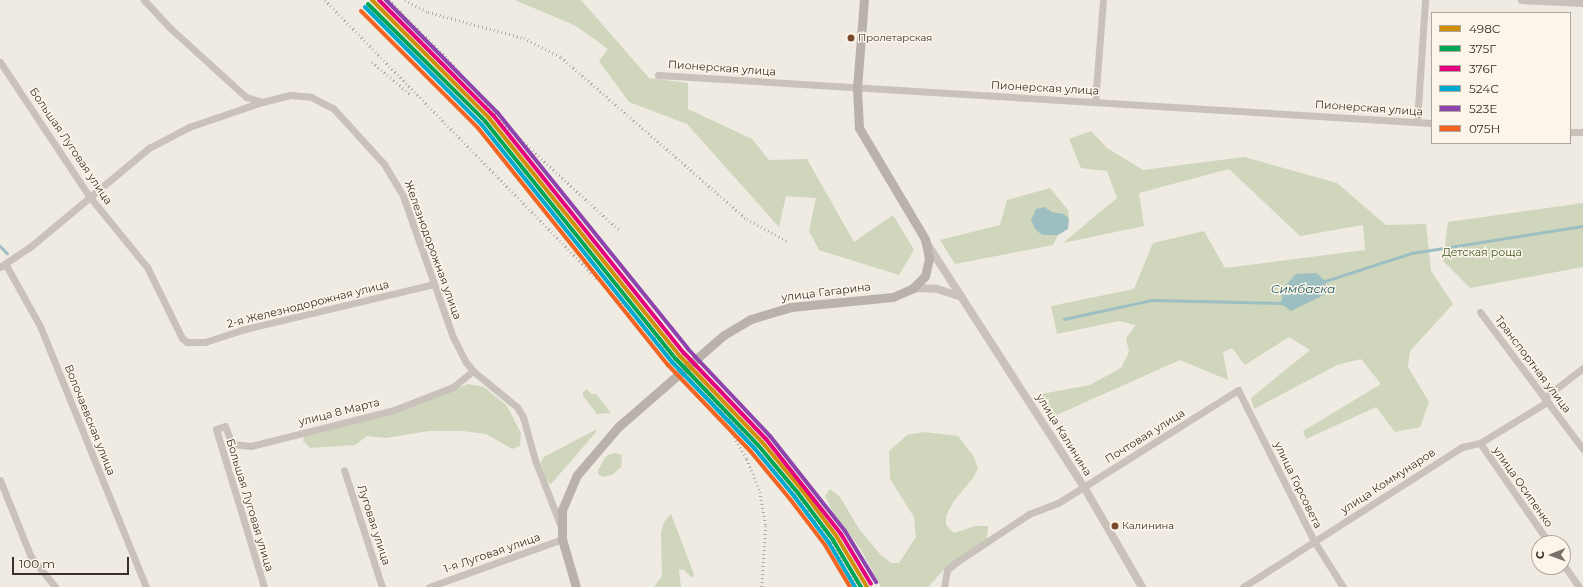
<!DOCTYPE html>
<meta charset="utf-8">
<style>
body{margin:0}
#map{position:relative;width:1583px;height:587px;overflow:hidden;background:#efeae2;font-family:Montserrat,sans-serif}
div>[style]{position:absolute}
.green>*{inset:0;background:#cfd6bc}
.water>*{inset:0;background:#9dbfc2}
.stream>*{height:2.5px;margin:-1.25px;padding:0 1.25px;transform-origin:1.25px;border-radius:1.25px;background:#9dbfc2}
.minor>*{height:7px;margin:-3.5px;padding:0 3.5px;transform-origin:3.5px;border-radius:3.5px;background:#c9c2bb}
.tertiary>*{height:8px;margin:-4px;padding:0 4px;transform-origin:4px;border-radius:4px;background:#c9c2bb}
.secondary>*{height:9px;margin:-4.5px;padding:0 4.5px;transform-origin:4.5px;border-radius:4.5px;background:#b9b2ac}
.rail>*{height:2.5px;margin-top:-1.25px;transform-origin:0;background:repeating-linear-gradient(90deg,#b0aba6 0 1px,transparent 0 4px)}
.rail-1>*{height:4px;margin:-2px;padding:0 2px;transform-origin:2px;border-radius:2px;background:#d18e08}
.rail-2>*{height:4px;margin:-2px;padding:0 2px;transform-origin:2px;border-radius:2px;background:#00a651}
.rail-3>*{height:4px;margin:-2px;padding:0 2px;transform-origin:2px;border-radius:2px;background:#e5007d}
.rail-4>*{height:4px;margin:-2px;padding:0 2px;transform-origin:2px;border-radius:2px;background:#00a9ce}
.rail-5>*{height:4px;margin:-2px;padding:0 2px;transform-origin:2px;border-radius:2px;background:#8e44ad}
.rail-6>*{height:4px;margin:-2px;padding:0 2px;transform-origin:2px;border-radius:2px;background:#f26522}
.dots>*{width:11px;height:11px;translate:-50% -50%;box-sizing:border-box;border:2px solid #fbf5ea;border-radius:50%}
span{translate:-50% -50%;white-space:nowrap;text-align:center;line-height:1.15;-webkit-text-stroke:3px #fbf5ea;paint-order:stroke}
.bus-label{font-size:10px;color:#3a2f29}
.left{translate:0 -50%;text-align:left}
.street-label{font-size:11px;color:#3a2f29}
.park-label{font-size:11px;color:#455a2a}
.water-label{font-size:12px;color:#1b565f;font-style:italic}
.legend{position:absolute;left:1431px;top:12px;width:140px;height:132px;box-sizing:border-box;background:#fbf5ea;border:1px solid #aea69d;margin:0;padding:5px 7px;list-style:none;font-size:12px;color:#3a2f29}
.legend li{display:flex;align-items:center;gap:8px;height:20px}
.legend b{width:20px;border:1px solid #aea69d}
.north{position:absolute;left:1531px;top:535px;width:40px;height:40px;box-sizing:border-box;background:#fbf5ea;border:1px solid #aea69d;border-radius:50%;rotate:269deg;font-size:11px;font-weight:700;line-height:16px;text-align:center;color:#3a2f29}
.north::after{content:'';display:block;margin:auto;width:14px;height:18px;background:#79706a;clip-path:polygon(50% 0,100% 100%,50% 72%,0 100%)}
.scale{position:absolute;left:12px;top:557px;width:117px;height:18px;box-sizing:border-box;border:2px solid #3a2f29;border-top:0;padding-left:5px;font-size:12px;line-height:14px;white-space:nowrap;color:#3a2f29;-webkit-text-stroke:3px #fbf5ea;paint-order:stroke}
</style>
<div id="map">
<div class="green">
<i style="clip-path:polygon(515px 0,581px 0,649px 78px,688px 83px,688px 109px,752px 139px,769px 160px,807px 159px,854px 242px,893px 215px,914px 250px,899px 275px,819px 250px,809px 231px,816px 198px,786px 196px,779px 227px,687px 124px,629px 102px,599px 61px,608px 49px,576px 26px)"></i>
<i style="clip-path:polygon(1091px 131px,1107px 148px,1143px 170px,1244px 157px,1337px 183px,1386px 225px,1426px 224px,1431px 271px,1453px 304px,1410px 351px,1408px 367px,1429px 402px,1420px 427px,1395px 432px,1376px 407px,1306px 439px,1303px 431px,1381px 384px,1361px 359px,1337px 365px,1254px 409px,1251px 398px,1310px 350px,1289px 337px,1245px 365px,1232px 348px,1223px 352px,1228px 380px,1180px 360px,1052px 417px,1041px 394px,1090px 385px,1121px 368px,1129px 352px,1126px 338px,1136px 325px,1119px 321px,1057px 334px,1051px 306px,1134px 289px,1153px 243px,1204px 231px,1225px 268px,1365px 250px,1363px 225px,1300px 236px,1229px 169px,1139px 193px,1144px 226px,1063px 243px,1117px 198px,1107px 171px,1081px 168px,1069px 139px)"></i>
<i style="clip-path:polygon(1050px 188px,1068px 210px,1069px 219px,1064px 214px,1052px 212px,1042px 235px,1058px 235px,1053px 245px,955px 264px,940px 240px,1000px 225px,1007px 200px)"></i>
<i style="clip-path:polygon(1583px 203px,1583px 267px,1470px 288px,1443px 261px,1448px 222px)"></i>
<i style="clip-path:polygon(468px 384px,484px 387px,507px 406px,521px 433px,520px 446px,512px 449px,486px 434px,463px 431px,429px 431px,386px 438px,367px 436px,355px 445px,310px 448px,303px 441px,306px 430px,394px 412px)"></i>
<i style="clip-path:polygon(587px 389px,591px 394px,596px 394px,611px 413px,597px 414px,583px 396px,583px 392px)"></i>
<i style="clip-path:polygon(595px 430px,597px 431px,551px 484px,546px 480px,541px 462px,544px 457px)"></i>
<i style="clip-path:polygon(924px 432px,958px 436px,974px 457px,978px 468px,973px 478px,954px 501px,946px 516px,946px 525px,954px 533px,975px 526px,988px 526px,987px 539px,946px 567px,928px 587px,881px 587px,860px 548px,834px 514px,825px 496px,830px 489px,840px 497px,859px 529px,880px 554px,891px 563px,899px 563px,916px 537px,914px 517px,890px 479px,889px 451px,907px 435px)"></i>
<i style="clip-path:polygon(614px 453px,622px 455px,621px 467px,612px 475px,603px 477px,598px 474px,598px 470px,606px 456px)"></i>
<i style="clip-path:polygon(671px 514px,694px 574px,692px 578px,683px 569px,679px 570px,681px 587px,654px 587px,662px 576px,661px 533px,664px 522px)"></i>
</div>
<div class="water">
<i style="clip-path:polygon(1044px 207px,1052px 212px,1064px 214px,1069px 219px,1068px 229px,1058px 235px,1042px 235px,1035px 229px,1031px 220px,1036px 209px)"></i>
<i style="clip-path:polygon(1317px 273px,1325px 281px,1326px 294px,1291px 311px,1281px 304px,1283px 288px,1296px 274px)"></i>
</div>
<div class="stream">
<i style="left:0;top:246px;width:10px;rotate:45deg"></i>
<i style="left:1322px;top:282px;width:95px;rotate:-17.9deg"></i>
<i style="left:1412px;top:253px;width:173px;rotate:-9deg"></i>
<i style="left:1064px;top:319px;width:90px;rotate:-12.2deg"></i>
<i style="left:1152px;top:300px;width:130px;rotate:1.3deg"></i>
</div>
<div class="minor">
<i style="left:144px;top:0;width:37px;rotate:47deg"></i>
<i style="left:169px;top:27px;width:104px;rotate:42.3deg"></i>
<i style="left:246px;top:97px;width:17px;rotate:17deg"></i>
<i style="left:262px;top:102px;width:29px;rotate:-14deg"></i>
<i style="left:290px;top:95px;width:21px;rotate:5deg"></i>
<i style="left:311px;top:97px;width:25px;rotate:27deg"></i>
<i style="left:333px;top:108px;width:76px;rotate:47.7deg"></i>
<i style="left:384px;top:164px;width:37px;rotate:59deg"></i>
<i style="left:403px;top:196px;width:150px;rotate:70.5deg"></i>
<i style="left:453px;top:337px;width:27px;rotate:63deg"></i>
<i style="left:465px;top:361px;width:13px;rotate:51deg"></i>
<i style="left:473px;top:371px;width:57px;rotate:39.3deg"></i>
<i style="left:517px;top:407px;width:12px;rotate:59deg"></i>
<i style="left:523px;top:417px;width:45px;rotate:74.4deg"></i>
<i style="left:535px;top:460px;width:69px;rotate:68.7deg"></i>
<i style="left:1521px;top:0;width:62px;rotate:2.8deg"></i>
<i style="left:0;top:62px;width:161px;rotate:56.4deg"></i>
<i style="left:89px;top:196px;width:92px;rotate:50.8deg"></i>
<i style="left:147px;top:267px;width:79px;rotate:63.8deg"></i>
<i style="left:182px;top:338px;width:6px;rotate:39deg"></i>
<i style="left:187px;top:342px;width:18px"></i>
<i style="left:205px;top:342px;width:38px;rotate:-18deg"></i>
<i style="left:241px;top:330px;width:198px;rotate:-13.4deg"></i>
<i style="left:658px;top:75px;width:775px;rotate:3.55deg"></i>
<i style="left:1095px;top:102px;width:102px;rotate:-85.5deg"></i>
<i style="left:1417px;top:122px;width:122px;rotate:-86.2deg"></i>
<i style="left:1570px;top:132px;width:13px"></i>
<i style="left:6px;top:265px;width:70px;rotate:60.9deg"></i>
<i style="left:40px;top:326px;width:282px;rotate:67.9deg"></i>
<i style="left:0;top:267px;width:36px;rotate:-34deg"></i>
<i style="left:30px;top:247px;width:155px;rotate:-39.8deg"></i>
<i style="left:149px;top:148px;width:45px;rotate:-27.7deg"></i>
<i style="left:189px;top:127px;width:77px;rotate:-18.9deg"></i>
<i style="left:1480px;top:312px;width:171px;rotate:53.1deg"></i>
<i style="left:1544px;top:398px;width:49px;rotate:-37.6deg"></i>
<i style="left:1480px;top:443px;width:121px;rotate:55.4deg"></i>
<i style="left:344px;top:470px;width:123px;rotate:72deg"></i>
<i style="left:0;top:480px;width:83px;rotate:68.1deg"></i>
<i style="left:31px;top:557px;width:38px;rotate:51deg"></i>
<i style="left:1563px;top:564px;width:28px;rotate:55deg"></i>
<i style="left:264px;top:587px;width:165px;rotate:-106.9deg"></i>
<i style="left:216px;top:429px;width:9px;rotate:-18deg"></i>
<i style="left:225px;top:426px;width:19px;rotate:69deg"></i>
<i style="left:232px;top:444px;width:19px;rotate:6deg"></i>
<i style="left:251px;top:446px;width:147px;rotate:-14.1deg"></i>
<i style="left:394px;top:410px;width:63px;rotate:-21.3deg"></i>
<i style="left:453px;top:387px;width:26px;rotate:-39deg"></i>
<i style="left:429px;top:587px;width:141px;rotate:-19.8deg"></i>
<i style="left:944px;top:587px;width:17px;rotate:-80deg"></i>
<i style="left:947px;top:570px;width:11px;rotate:-41deg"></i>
<i style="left:955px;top:563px;width:89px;rotate:-33.5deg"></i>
<i style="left:1029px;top:514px;width:31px;rotate:-21deg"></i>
<i style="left:1058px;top:503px;width:213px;rotate:-32.1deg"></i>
<i style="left:1238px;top:390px;width:169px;rotate:63.3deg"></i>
<i style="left:1314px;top:541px;width:54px;rotate:57.8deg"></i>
<i style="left:1243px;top:587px;width:260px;rotate:-32.6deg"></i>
<i style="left:1462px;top:447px;width:18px;rotate:-13deg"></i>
<i style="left:1480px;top:443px;width:79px;rotate:-31.5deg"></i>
</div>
<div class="tertiary">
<i style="left:926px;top:242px;width:292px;rotate:57.2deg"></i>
<i style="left:1084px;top:487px;width:116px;rotate:59.9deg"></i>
<i style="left:913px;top:288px;width:24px;rotate:2deg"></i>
<i style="left:937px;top:289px;width:26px;rotate:18deg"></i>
</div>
<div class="secondary">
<i style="left:576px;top:587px;width:50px;rotate:-106.3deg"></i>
<i style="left:562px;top:539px;width:29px;rotate:-90deg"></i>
<i style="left:562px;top:510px;width:38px;rotate:-67deg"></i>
<i style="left:577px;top:475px;width:63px;rotate:-49.5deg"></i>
<i style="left:618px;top:427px;width:140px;rotate:-41deg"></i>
<i style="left:724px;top:335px;width:31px;rotate:-31deg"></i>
<i style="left:751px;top:319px;width:42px;rotate:-16.7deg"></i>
<i style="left:791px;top:307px;width:102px;rotate:-5.6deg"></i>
<i style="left:893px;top:297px;width:22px;rotate:-24deg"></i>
<i style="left:913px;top:288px;width:17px;rotate:-45deg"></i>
<i style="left:925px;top:276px;width:18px;rotate:-77deg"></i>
<i style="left:929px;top:258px;width:19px;rotate:-102deg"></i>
<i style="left:925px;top:239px;width:129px;rotate:-120.7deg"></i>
<i style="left:859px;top:128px;width:40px;rotate:-92.9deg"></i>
<i style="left:857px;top:88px;width:88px;rotate:-85.5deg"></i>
</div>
<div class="rail">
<i style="left:325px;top:0;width:534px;rotate:45.68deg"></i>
<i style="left:698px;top:382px;width:169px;rotate:49.1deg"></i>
<i style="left:809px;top:510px;width:67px;rotate:55.4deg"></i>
<i style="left:847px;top:565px;width:25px;rotate:61deg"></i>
<i style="left:389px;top:0;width:83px;rotate:45deg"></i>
<i style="left:448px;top:59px;width:89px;rotate:49.1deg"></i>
<i style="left:506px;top:126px;width:154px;rotate:42.6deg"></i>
<i style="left:405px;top:0;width:26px;rotate:28deg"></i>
<i style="left:428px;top:12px;width:99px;rotate:15.2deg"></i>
<i style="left:524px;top:38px;width:42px;rotate:27.2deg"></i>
<i style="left:561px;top:57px;width:247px;rotate:41.1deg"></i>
<i style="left:747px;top:219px;width:48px;rotate:28.7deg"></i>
<i style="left:372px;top:62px;width:51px;rotate:40.2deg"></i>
<i style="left:722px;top:416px;width:50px;rotate:59.8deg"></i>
<i style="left:747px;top:459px;width:35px;rotate:68deg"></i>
<i style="left:760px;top:492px;width:35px;rotate:80deg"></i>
<i style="left:766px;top:526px;width:61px;rotate:93.8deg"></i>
</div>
<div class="rail-1">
<i style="left:372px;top:0;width:166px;rotate:45.2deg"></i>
<i style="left:489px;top:118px;width:305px;rotate:51.3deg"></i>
<i style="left:680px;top:356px;width:119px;rotate:46.4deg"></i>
<i style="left:762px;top:442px;width:62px;rotate:50.2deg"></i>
<i style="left:802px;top:490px;width:59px;rotate:53.3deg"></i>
<i style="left:837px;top:537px;width:58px;rotate:59deg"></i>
</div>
<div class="rail-2">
<i style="left:368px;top:4px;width:165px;rotate:45deg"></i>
<i style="left:485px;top:121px;width:305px;rotate:51.3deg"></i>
<i style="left:676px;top:359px;width:119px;rotate:46.4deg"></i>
<i style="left:758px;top:445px;width:62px;rotate:50.2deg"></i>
<i style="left:798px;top:493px;width:59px;rotate:53.3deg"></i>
<i style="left:833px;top:540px;width:55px;rotate:59.2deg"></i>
</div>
<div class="rail-3">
<i style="left:379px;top:0;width:162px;rotate:45.3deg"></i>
<i style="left:493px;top:115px;width:305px;rotate:51.3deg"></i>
<i style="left:684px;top:353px;width:119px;rotate:46.4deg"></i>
<i style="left:766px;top:439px;width:121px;rotate:51.7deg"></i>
<i style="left:841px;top:534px;width:58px;rotate:59deg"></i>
</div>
<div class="rail-4">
<i style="left:365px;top:7px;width:166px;rotate:45.2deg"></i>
<i style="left:482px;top:125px;width:304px;rotate:51.3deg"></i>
<i style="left:672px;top:362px;width:120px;rotate:46.3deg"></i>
<i style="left:755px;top:449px;width:61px;rotate:50.3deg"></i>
<i style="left:794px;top:496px;width:59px;rotate:53.3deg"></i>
<i style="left:829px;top:543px;width:51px;rotate:59.4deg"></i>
</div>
<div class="rail-5">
<i style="left:386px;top:0;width:158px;rotate:45.3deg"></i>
<i style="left:497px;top:112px;width:304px;rotate:51.1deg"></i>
<i style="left:688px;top:349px;width:120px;rotate:46.7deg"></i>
<i style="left:770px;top:436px;width:121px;rotate:51.7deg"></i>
<i style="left:845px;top:531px;width:60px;rotate:58.7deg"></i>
</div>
<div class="rail-6">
<i style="left:361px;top:11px;width:165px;rotate:45deg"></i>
<i style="left:478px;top:128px;width:304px;rotate:51.3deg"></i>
<i style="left:668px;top:365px;width:120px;rotate:46.3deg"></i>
<i style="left:751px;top:452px;width:61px;rotate:50.3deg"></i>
<i style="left:790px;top:499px;width:58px;rotate:52.7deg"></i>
<i style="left:825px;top:545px;width:49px;rotate:59.2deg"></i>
</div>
<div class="dots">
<i style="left:851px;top:38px;background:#7a4b2a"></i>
<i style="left:1115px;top:526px;background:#7a4b2a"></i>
</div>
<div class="bus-label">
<span class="left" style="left:858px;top:38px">Пролетарская</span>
<span class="left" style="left:1122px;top:526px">Калинина</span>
</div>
<div class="street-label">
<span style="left:722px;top:68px;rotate:4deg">Пионерская улица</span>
<span style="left:1045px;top:88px;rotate:3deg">Пионерская улица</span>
<span style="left:1369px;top:108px;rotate:4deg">Пионерская улица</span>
<span style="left:71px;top:146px;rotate:56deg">Большая Луговая улица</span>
<span style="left:433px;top:250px;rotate:70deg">Железнодорожная улица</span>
<span style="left:826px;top:292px;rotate:-7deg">улица Гагарина</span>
<span style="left:308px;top:304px;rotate:-14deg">2-я Железнодорожная улица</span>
<span style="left:1533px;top:364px;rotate:53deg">Транспортная улица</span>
<span style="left:339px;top:412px;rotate:-14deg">улица 8 Марта</span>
<span style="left:90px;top:420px;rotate:68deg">Волочаевская улица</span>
<span style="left:1064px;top:435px;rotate:58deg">улица Калинина</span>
<span style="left:1145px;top:436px;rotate:-32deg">Почтовая улица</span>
<span style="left:1388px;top:481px;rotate:-33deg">улица Коммунаров</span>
<span style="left:1298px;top:485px;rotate:64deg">улица Горсовета</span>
<span style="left:1523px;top:487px;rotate:55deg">улица Осипенко</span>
<span style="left:250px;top:505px;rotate:73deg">Большая Луговая улица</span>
<span style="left:374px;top:525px;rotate:72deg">Луговая улица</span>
<span style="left:492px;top:553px;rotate:-19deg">1-я Луговая улица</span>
</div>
<div class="park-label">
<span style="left:1482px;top:252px">Детская роща</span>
</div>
<div class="water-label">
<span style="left:1303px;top:289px">Симбаска</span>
</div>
<ul class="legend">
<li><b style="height:5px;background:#d18e08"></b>498С</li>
<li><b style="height:5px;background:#00a651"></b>375Г</li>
<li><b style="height:5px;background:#e5007d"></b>376Г</li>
<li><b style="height:5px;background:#00a9ce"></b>524С</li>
<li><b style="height:5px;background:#8e44ad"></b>523Е</li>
<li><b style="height:5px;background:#f26522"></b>075Н</li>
</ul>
<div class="north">С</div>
<div class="scale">100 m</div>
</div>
